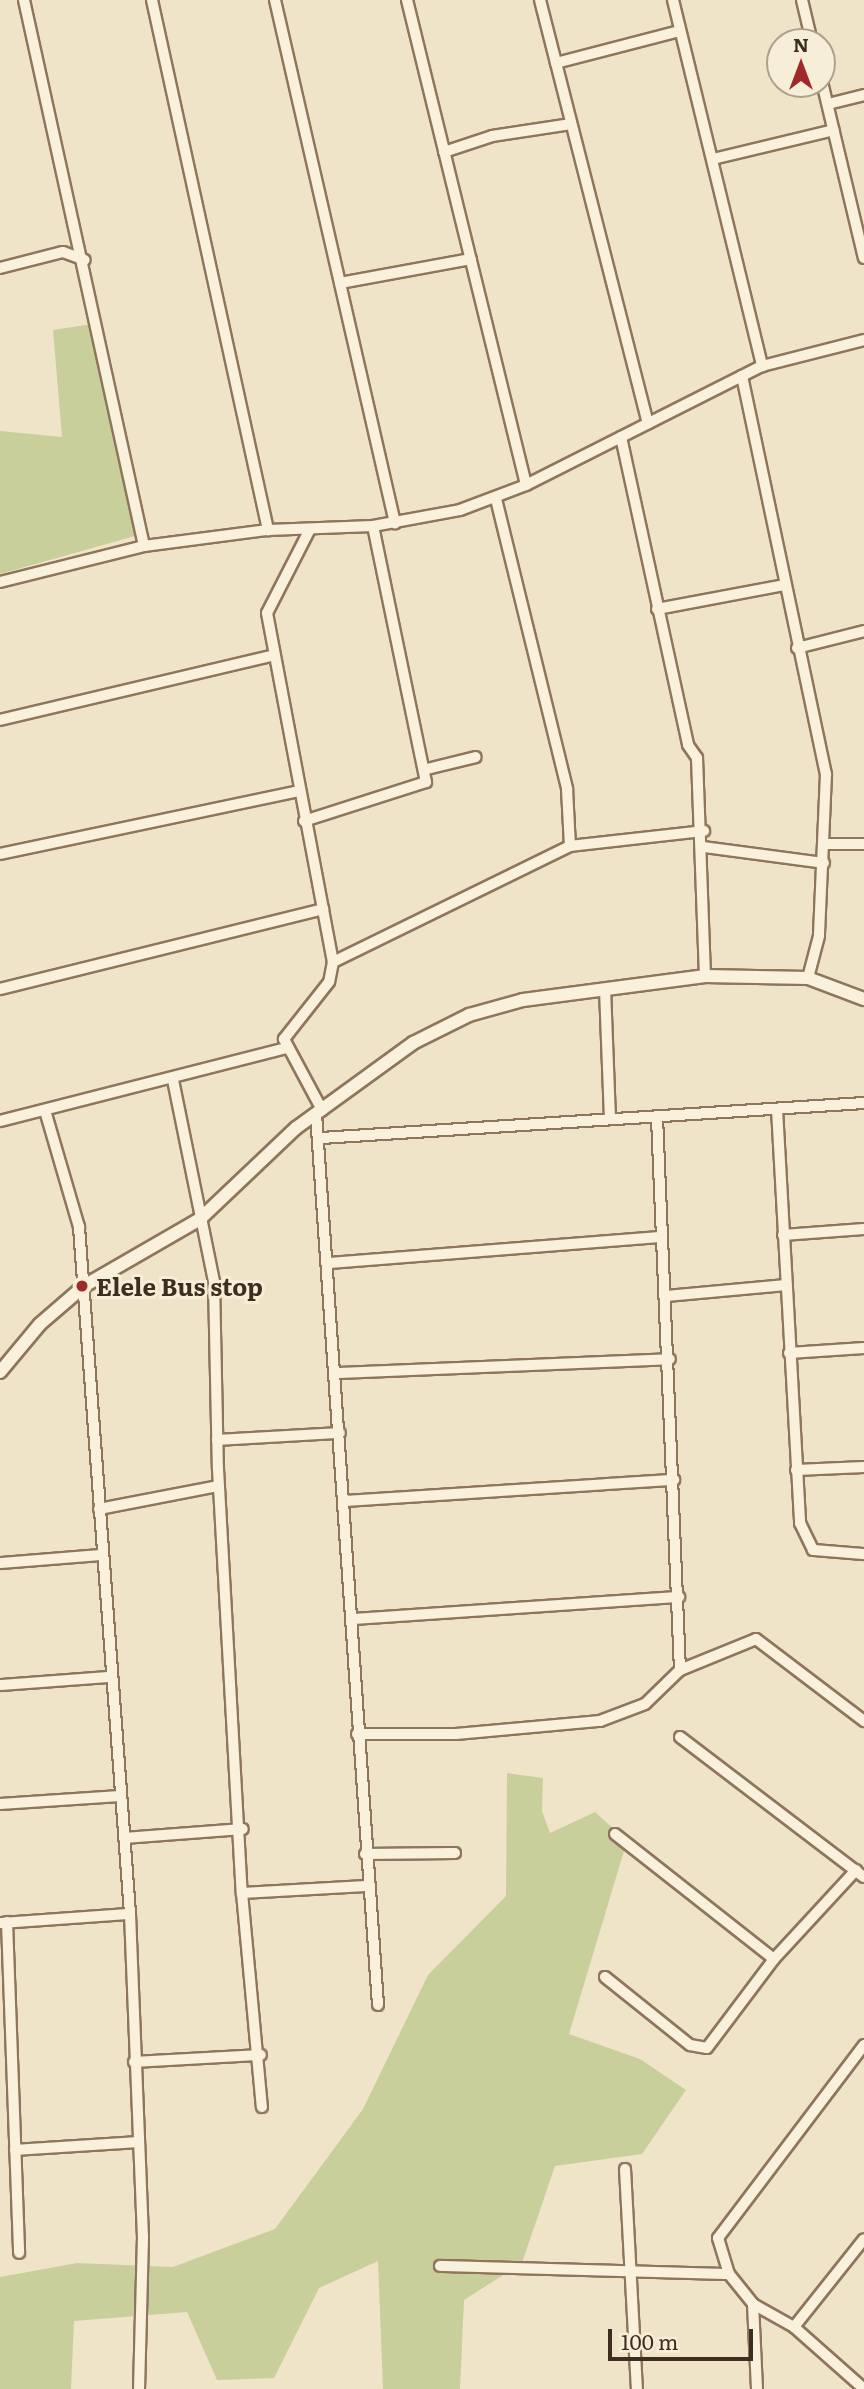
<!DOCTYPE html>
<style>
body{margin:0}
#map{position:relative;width:864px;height:2389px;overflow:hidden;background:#f0e4c8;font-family:Literata,serif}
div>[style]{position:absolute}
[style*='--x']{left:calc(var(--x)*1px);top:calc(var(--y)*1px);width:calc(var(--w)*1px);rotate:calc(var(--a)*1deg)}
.green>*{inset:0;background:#c9cf9b}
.roads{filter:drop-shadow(2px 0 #8d765c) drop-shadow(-2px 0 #8d765c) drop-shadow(0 2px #8d765c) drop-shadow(0 -2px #8d765c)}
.minor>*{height:10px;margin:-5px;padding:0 5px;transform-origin:5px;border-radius:5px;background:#faf1dc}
.tertiary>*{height:12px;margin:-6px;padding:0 6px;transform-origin:6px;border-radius:6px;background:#faf1dc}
.dots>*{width:19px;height:19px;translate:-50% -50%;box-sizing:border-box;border:4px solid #f7eed8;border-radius:50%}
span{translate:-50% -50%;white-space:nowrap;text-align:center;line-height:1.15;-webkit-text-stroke:6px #f7eed8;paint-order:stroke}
.poi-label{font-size:24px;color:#3d2e20;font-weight:700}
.left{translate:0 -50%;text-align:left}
.north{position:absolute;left:766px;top:28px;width:70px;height:70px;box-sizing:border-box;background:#f7eed8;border:2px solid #ada18e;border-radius:50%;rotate:0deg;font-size:19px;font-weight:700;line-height:28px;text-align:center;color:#3d2e20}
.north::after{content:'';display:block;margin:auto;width:24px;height:32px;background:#9e2a2b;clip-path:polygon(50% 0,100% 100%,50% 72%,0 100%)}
.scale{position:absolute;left:608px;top:2329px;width:145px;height:32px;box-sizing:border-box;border:4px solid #3d2e20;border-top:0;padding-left:9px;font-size:21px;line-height:24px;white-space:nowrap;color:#3d2e20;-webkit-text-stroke:5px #f7eed8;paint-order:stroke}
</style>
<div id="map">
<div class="green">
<div style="clip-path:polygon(92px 324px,135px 536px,0 574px,0 431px,62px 437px,53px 330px)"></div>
<div style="clip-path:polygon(507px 1773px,543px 1778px,542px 1811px,550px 1833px,595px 1812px,627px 1841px,569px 2034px,640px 2059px,686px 2090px,642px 2154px,555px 2166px,522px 2263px,464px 2300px,460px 2389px,383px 2389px,378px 2261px,319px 2288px,274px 2378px,217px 2380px,187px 2312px,74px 2321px,71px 2389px,0 2389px,0 2277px,77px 2263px,173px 2267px,275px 2229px,363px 2109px,428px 1975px,506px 1896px)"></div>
</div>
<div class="roads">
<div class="minor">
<div style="--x:24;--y:0;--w:559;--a:77.6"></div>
<div style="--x:152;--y:0;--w:543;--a:77.65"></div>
<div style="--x:275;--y:0;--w:537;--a:77.08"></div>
<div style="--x:407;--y:0;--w:499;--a:76.2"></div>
<div style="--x:540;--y:0;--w:437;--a:75.7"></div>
<div style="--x:673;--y:0;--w:377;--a:76.3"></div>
<div style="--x:802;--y:0;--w:43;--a:76.6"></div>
<div style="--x:556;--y:63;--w:128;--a:-14.5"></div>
<div style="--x:822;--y:82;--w:181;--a:76.6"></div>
<div style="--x:828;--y:104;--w:37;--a:-14"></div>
<div style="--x:444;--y:152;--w:51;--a:-18.4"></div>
<div style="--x:492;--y:136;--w:80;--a:-8.6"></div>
<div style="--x:713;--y:159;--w:124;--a:-13.5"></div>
<div style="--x:0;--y:268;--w:65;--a:-14.3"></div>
<div style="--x:63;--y:252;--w:23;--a:20"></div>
<div style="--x:340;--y:283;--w:133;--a:-10.4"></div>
<div style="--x:742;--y:376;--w:407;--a:78.1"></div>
<div style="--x:826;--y:774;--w:162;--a:92.5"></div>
<div style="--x:819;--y:936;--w:43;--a:104.7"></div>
<div style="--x:621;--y:437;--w:315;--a:77.7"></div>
<div style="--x:688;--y:745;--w:16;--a:55"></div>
<div style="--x:697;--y:758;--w:218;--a:87.9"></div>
<div style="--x:496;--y:499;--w:299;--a:76.2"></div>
<div style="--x:567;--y:789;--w:57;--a:87"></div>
<div style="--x:309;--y:531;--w:92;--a:117.1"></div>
<div style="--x:267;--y:613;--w:355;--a:79.3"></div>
<div style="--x:333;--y:962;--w:20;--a:101"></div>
<div style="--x:329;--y:982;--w:73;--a:128.3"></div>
<div style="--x:284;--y:1039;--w:81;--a:61.8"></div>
<div style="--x:0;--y:582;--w:148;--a:-14"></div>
<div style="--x:144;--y:546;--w:125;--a:-7.4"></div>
<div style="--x:268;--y:530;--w:105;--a:-2.2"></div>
<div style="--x:373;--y:526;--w:88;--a:-10.4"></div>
<div style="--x:460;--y:510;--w:71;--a:-20.7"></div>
<div style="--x:526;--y:485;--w:264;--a:-26.8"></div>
<div style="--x:762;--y:366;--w:105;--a:-14.3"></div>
<div style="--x:657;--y:609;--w:129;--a:-10.7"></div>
<div style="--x:797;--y:648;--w:69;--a:-14.2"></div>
<div style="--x:0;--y:720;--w:277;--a:-13.3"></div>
<div style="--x:427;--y:769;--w:50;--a:-13.8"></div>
<div style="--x:304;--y:821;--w:128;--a:-17.7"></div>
<div style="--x:426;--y:782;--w:261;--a:-101.7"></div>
<div style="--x:826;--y:844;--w:38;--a:0"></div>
<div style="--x:704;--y:847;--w:121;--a:7.6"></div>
<div style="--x:0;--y:854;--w:305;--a:-11.9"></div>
<div style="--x:333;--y:962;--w:264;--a:-26.1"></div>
<div style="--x:570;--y:846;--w:135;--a:-6.4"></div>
<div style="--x:0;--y:989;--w:333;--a:-13.9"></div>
<div style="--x:605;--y:989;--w:130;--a:87.8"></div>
<div style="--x:173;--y:1080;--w:206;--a:78.5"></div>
<div style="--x:214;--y:1282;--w:187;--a:88.8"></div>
<div style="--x:218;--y:1469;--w:425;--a:86.8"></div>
<div style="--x:242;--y:1893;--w:215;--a:84.7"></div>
<div style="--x:777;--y:1109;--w:415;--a:86.8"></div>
<div style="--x:800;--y:1523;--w:30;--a:64"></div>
<div style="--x:813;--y:1550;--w:51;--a:4.5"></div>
<div style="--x:46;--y:1114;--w:118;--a:73.7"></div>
<div style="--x:79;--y:1227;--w:689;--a:85.75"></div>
<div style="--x:130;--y:1914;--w:323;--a:87.7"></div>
<div style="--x:143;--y:2237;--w:152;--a:91.5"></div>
<div style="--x:316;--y:1114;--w:893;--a:86.02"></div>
<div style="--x:657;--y:1117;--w:553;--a:87.62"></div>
<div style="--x:0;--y:1121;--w:295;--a:-14.3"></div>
<div style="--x:321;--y:1138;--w:544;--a:-3.69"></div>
<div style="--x:783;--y:1235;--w:81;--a:-4.2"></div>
<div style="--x:328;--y:1263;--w:334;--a:-4.5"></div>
<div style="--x:666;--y:1296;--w:121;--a:-5.2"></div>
<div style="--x:789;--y:1353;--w:75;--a:-3.8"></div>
<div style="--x:338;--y:1373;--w:332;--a:-2.4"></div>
<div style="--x:217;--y:1440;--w:123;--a:-3.3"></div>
<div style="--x:796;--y:1470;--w:68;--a:-2.5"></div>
<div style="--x:345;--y:1501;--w:330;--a:-3.7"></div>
<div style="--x:99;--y:1509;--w:122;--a:-10.9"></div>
<div style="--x:0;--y:1563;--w:102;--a:-4.5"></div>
<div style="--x:355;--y:1619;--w:325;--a:-3.9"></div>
<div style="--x:0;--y:1685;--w:110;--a:-4.2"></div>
<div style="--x:357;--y:1734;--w:99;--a:0"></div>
<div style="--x:456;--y:1734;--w:145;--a:-5.2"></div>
<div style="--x:600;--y:1721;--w:48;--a:-20.7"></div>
<div style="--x:645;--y:1704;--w:49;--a:-44.2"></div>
<div style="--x:680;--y:1670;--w:82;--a:-22.2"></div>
<div style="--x:756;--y:1639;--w:136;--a:37.2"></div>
<div style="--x:680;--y:1737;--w:231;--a:37.3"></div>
<div style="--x:0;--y:1804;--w:120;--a:-3.8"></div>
<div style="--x:615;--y:1834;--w:202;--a:38.2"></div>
<div style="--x:124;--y:1838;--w:119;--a:-4.3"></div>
<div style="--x:365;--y:1854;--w:90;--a:-0.6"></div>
<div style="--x:242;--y:1893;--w:124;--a:-3.2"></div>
<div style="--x:7;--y:1922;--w:331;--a:87.9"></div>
<div style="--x:0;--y:1923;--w:130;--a:-4"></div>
<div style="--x:605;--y:1977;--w:109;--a:38.7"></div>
<div style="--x:690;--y:2045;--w:17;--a:10"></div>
<div style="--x:707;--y:2048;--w:111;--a:-53"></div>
<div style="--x:774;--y:1959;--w:121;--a:-47.3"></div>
<div style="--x:864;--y:2045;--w:242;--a:127.1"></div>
<div style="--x:718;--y:2238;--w:38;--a:73"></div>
<div style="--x:729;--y:2274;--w:38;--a:51"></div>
<div style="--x:753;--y:2304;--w:47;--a:29.3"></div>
<div style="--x:794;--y:2327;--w:94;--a:41.5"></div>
<div style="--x:134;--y:2062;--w:127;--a:-3.2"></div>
<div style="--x:15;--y:2150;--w:123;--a:-3.7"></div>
<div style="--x:625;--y:2169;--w:220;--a:86.9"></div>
<div style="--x:440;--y:2266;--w:289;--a:1.6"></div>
<div style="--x:753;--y:2304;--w:85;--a:87.3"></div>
<div style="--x:794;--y:2327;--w:112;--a:-51.5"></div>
</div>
<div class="tertiary">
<div style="--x:0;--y:1372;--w:62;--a:-50.2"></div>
<div style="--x:40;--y:1324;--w:58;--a:-40.8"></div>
<div style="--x:84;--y:1286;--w:134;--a:-30"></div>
<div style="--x:200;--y:1219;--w:132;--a:-43.5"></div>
<div style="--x:296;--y:1128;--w:145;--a:-36"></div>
<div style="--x:413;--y:1043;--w:63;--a:-26.6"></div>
<div style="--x:469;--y:1015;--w:56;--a:-15.5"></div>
<div style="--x:523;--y:1000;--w:184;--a:-7.5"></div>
<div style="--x:705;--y:976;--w:103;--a:1.1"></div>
<div style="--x:808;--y:978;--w:60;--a:20.6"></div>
</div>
</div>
<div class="dots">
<div style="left:82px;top:1286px;background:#9e2a2b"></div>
</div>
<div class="poi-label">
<span class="left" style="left:96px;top:1286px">Elele Bus stop</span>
</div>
<div class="north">N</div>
<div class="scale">100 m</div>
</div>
